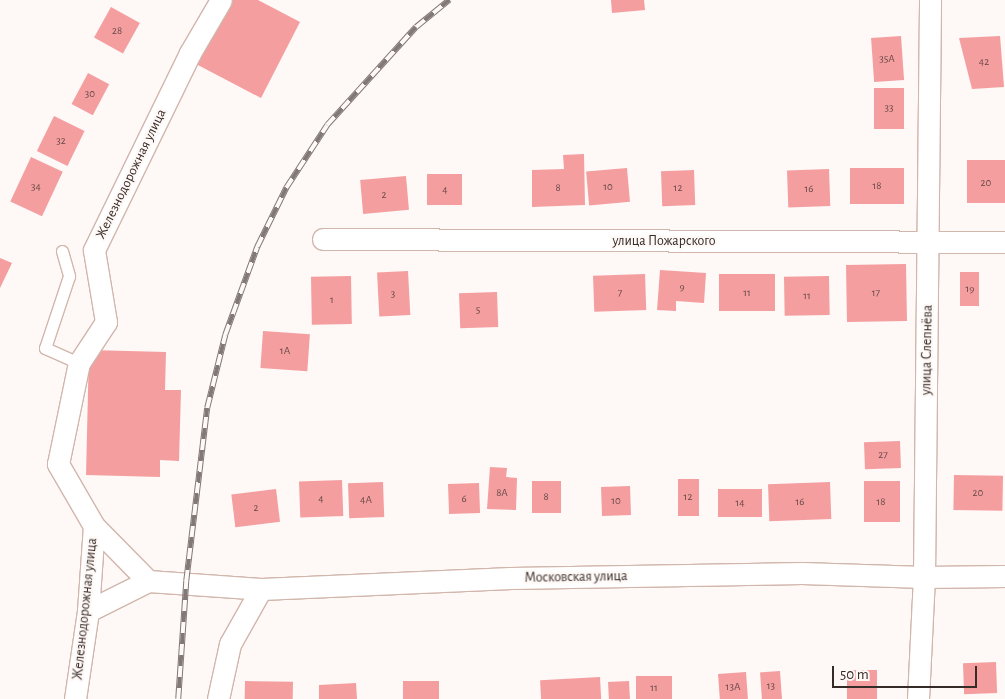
<!DOCTYPE html>
<meta charset="utf-8">
<style>
body{margin:0}
#map{position:relative;width:1005px;height:699px;overflow:hidden;background:#fef8f6;font-family:"Alegreya Sans",sans-serif}
div>[style]{position:absolute}
[style*='--x']{left:calc(var(--x)*1px);top:calc(var(--y)*1px);width:calc(var(--w)*1px);rotate:calc(var(--a)*1deg)}
.building>*{inset:0;background:#f49ea0;transform-origin:0 0}
.roads{filter:drop-shadow(1px 0 #d1b6ac) drop-shadow(-1px 0 #d1b6ac) drop-shadow(0 1px #d1b6ac) drop-shadow(0 -1px #d1b6ac)}
.service>*{height:11px;margin:-5.5px;padding:0 5.5px;transform-origin:5.5px;border-radius:5.5px;background:#fff}
.minor>*{height:21px;margin:-10.5px;padding:0 10.5px;transform-origin:10.5px;border-radius:10.5px;background:#fff}
.rail>*{height:5.5px;margin-top:-2.75px;transform-origin:0;background:repeating-linear-gradient(90deg,#fef8f6 0 11px,#827976 0 22px);box-sizing:border-box;border-block:1px solid #827976}
span{translate:-50% -50%;white-space:nowrap;text-align:center;line-height:1.15;-webkit-text-stroke:4.5px #fef8f6;paint-order:stroke}
.number-label{font-size:11px;color:#654845}
.number-label span{-webkit-text-stroke-width:0}
.street-label{font-size:14px;color:#352b27}
.scale{position:absolute;left:832px;top:666px;width:145px;height:22px;box-sizing:border-box;border:2px solid #352b27;border-top:0;padding-left:6px;font-size:15px;line-height:18px;white-space:nowrap;color:#352b27;-webkit-text-stroke:4px #fef8f6;paint-order:stroke}
</style>
<div id="map">
<div class="building">
<div style="clip-path:polygon(229px 0,258px 0,300px 22px,261px 98px,196px 64px)"></div>
<div style="clip-path:polygon(611px 0,644px 0,645px 10px,612px 13px)"></div>
<div style="left:111px;top:7px;width:33px;height:35px;rotate:29deg"></div>
<div style="left:901px;top:36px;width:44px;height:30px;rotate:86deg"></div>
<div style="clip-path:polygon(1000px 36px,1004px 87px,972px 89px,959px 38px)"></div>
<div style="left:88px;top:73px;width:24px;height:35px;rotate:28deg"></div>
<div style="left:874px;top:88px;width:30px;height:41px"></div>
<div style="left:54px;top:116px;width:34px;height:39px;rotate:26deg"></div>
<div style="clip-path:polygon(584px 154px,585px 205px,532px 207px,532px 170px,564px 169px,563px 155px)"></div>
<div style="left:31px;top:157px;width:35px;height:49px;rotate:25deg"></div>
<div style="left:1005px;top:160px;width:43px;height:38px;rotate:90deg"></div>
<div style="left:627px;top:168px;width:34px;height:41px;rotate:85deg"></div>
<div style="left:850px;top:168px;width:54px;height:36px"></div>
<div style="left:829px;top:169px;width:37px;height:42px;rotate:88deg"></div>
<div style="left:694px;top:170px;width:35px;height:33px;rotate:88deg"></div>
<div style="left:427px;top:174px;width:35px;height:31px"></div>
<div style="left:406px;top:176px;width:34px;height:46px;rotate:85deg"></div>
<div style="clip-path:polygon(0 258px,12px 263px,0 288px)"></div>
<div style="left:906px;top:264px;width:57px;height:60px;rotate:89deg"></div>
<div style="clip-path:polygon(660px 270px,706px 273px,704px 303px,676px 301px,676px 311px,657px 310px)"></div>
<div style="left:408px;top:271px;width:44px;height:31px;rotate:87deg"></div>
<div style="left:960px;top:272px;width:19px;height:34px"></div>
<div style="left:645px;top:274px;width:36px;height:52px;rotate:88deg"></div>
<div style="left:719px;top:274px;width:56px;height:37px"></div>
<div style="left:351px;top:276px;width:48px;height:40px;rotate:89deg"></div>
<div style="left:829px;top:276px;width:39px;height:45px;rotate:89deg"></div>
<div style="left:497px;top:292px;width:35px;height:38px;rotate:88deg"></div>
<div style="left:263px;top:331px;width:47px;height:37px;rotate:4deg"></div>
<div style="clip-path:polygon(89px 350px,166px 352px,165px 390px,181px 390px,179px 461px,160px 460px,160px 477px,86px 475px)"></div>
<div style="left:900px;top:441px;width:27px;height:36px;rotate:88deg"></div>
<div style="clip-path:polygon(490px 467px,507px 468px,506px 477px,517px 478px,516px 510px,487px 509px)"></div>
<div style="left:954px;top:475px;width:49px;height:35px;rotate:1deg"></div>
<div style="left:678px;top:479px;width:21px;height:37px"></div>
<div style="left:342px;top:480px;width:36px;height:43px;rotate:88deg"></div>
<div style="left:532px;top:481px;width:29px;height:32px"></div>
<div style="left:864px;top:481px;width:36px;height:41px"></div>
<div style="left:383px;top:482px;width:35px;height:35px;rotate:88deg"></div>
<div style="left:830px;top:482px;width:37px;height:62px;rotate:88deg"></div>
<div style="left:479px;top:483px;width:30px;height:31px;rotate:88deg"></div>
<div style="left:630px;top:486px;width:29px;height:29px;rotate:88deg"></div>
<div style="left:276px;top:489px;width:33px;height:45px;rotate:83deg"></div>
<div style="left:718px;top:489px;width:44px;height:28px"></div>
<div style="left:996px;top:662px;width:31px;height:33px;rotate:88deg"></div>
<div style="left:847px;top:670px;width:30px;height:29px"></div>
<div style="left:780px;top:671px;width:28px;height:20px;rotate:86deg"></div>
<div style="left:746px;top:672px;width:27px;height:28px;rotate:86deg"></div>
<div style="left:672px;top:676px;width:23px;height:36px;rotate:90deg"></div>
<div style="left:600px;top:677px;width:22px;height:60px;rotate:87deg"></div>
<div style="left:245px;top:681px;width:48px;height:18px;rotate:1deg"></div>
<div style="left:439px;top:681px;width:18px;height:36px;rotate:90deg"></div>
<div style="left:629px;top:681px;width:18px;height:21px;rotate:87deg"></div>
<div style="clip-path:polygon(356px 683px,357px 699px,319px 699px,319px 685px)"></div>
</div>
<div class="roads">
<div class="service">
<div style="--x:62;--y:251;--w:26;--a:74"></div>
<div style="--x:69;--y:276;--w:76;--a:108.4"></div>
<div style="--x:45;--y:348;--w:37;--a:24"></div>
</div>
<div class="minor">
<div style="--x:323;--y:239;--w:682;--a:0.25"></div>
<div style="--x:94;--y:526;--w:77;--a:45.5"></div>
<div style="--x:88;--y:611;--w:67;--a:-26.6"></div>
<div style="--x:148;--y:581;--w:113;--a:4"></div>
<div style="--x:261;--y:589;--w:250;--a:-2.5"></div>
<div style="--x:511;--y:578;--w:291;--a:-1"></div>
<div style="--x:802;--y:573;--w:122;--a:1.9"></div>
<div style="--x:924;--y:577;--w:81;--a:-0.7"></div>
<div style="--x:75;--y:699;--w:89;--a:-81.6"></div>
<div style="--x:88;--y:611;--w:85;--a:-86"></div>
<div style="--x:94;--y:526;--w:72;--a:-120.1"></div>
<div style="--x:58;--y:464;--w:103;--a:-78.3"></div>
<div style="--x:79;--y:363;--w:49;--a:-56.6"></div>
<div style="--x:106;--y:322;--w:73;--a:-99.5"></div>
<div style="--x:94;--y:250;--w:219;--a:-64"></div>
<div style="--x:190;--y:53;--w:61;--a:-59.7"></div>
<div style="--x:218;--y:699;--w:56;--a:-77.7"></div>
<div style="--x:230;--y:644;--w:63;--a:-60.6"></div>
<div style="--x:918;--y:699;--w:122;--a:-87.2"></div>
<div style="--x:924;--y:577;--w:577;--a:-89.4"></div>
</div>
</div>
<div class="rail">
<div style="--x:178;--y:699;--w:118;--a:-86.1"></div>
<div style="--x:186;--y:581;--w:174;--a:-83.1"></div>
<div style="--x:207;--y:408;--w:75;--a:-76.1"></div>
<div style="--x:225;--y:335;--w:94;--a:-70"></div>
<div style="--x:257;--y:247;--w:66;--a:-63.8"></div>
<div style="--x:286;--y:188;--w:75;--a:-56.9"></div>
<div style="--x:327;--y:125;--w:132;--a:-47.8"></div>
<div style="--x:416;--y:27;--w:43;--a:-39.3"></div>
</div>
<div class="number-label">
<span style="left:117px;top:31px">28</span>
<span style="left:887px;top:59px">35А</span>
<span style="left:984px;top:62px">42</span>
<span style="left:90px;top:94px">30</span>
<span style="left:889px;top:108px">33</span>
<span style="left:61px;top:141px">32</span>
<span style="left:986px;top:183px">20</span>
<span style="left:877px;top:186px">18</span>
<span style="left:36px;top:187px">34</span>
<span style="left:608px;top:187px">10</span>
<span style="left:558px;top:188px">8</span>
<span style="left:678px;top:188px">12</span>
<span style="left:809px;top:189px">16</span>
<span style="left:445px;top:190px">4</span>
<span style="left:384px;top:195px">2</span>
<span style="left:682px;top:287px">9</span>
<span style="left:970px;top:289px">19</span>
<span style="left:620px;top:293px">7</span>
<span style="left:747px;top:293px">11</span>
<span style="left:876px;top:293px">17</span>
<span style="left:393px;top:294px">3</span>
<span style="left:807px;top:296px">11</span>
<span style="left:332px;top:300px">1</span>
<span style="left:478px;top:310px">5</span>
<span style="left:285px;top:351px">1А</span>
<span style="left:883px;top:455px">27</span>
<span style="left:502px;top:493px">8А</span>
<span style="left:978px;top:493px">20</span>
<span style="left:546px;top:497px">8</span>
<span style="left:688px;top:497px">12</span>
<span style="left:321px;top:499px">4</span>
<span style="left:464px;top:499px">6</span>
<span style="left:366px;top:500px">4А</span>
<span style="left:616px;top:501px">10</span>
<span style="left:800px;top:502px">16</span>
<span style="left:881px;top:502px">18</span>
<span style="left:740px;top:503px">14</span>
<span style="left:256px;top:508px">2</span>
<span style="left:771px;top:686px">13</span>
<span style="left:733px;top:687px">13А</span>
<span style="left:654px;top:688px">11</span>
</div>
<div class="street-label">
<span style="left:131px;top:174px;rotate:-64deg">Железнодорожная улица</span>
<span style="left:664px;top:241px">улица Пожарского</span>
<span style="left:927px;top:350px;rotate:-89deg">улица Слепнёва</span>
<span style="left:576px;top:577px;rotate:-1deg">Московская улица</span>
<span style="left:85px;top:609px;rotate:-84deg">Железнодорожная улица</span>
</div>
<div class="scale">50 m</div>
</div>
